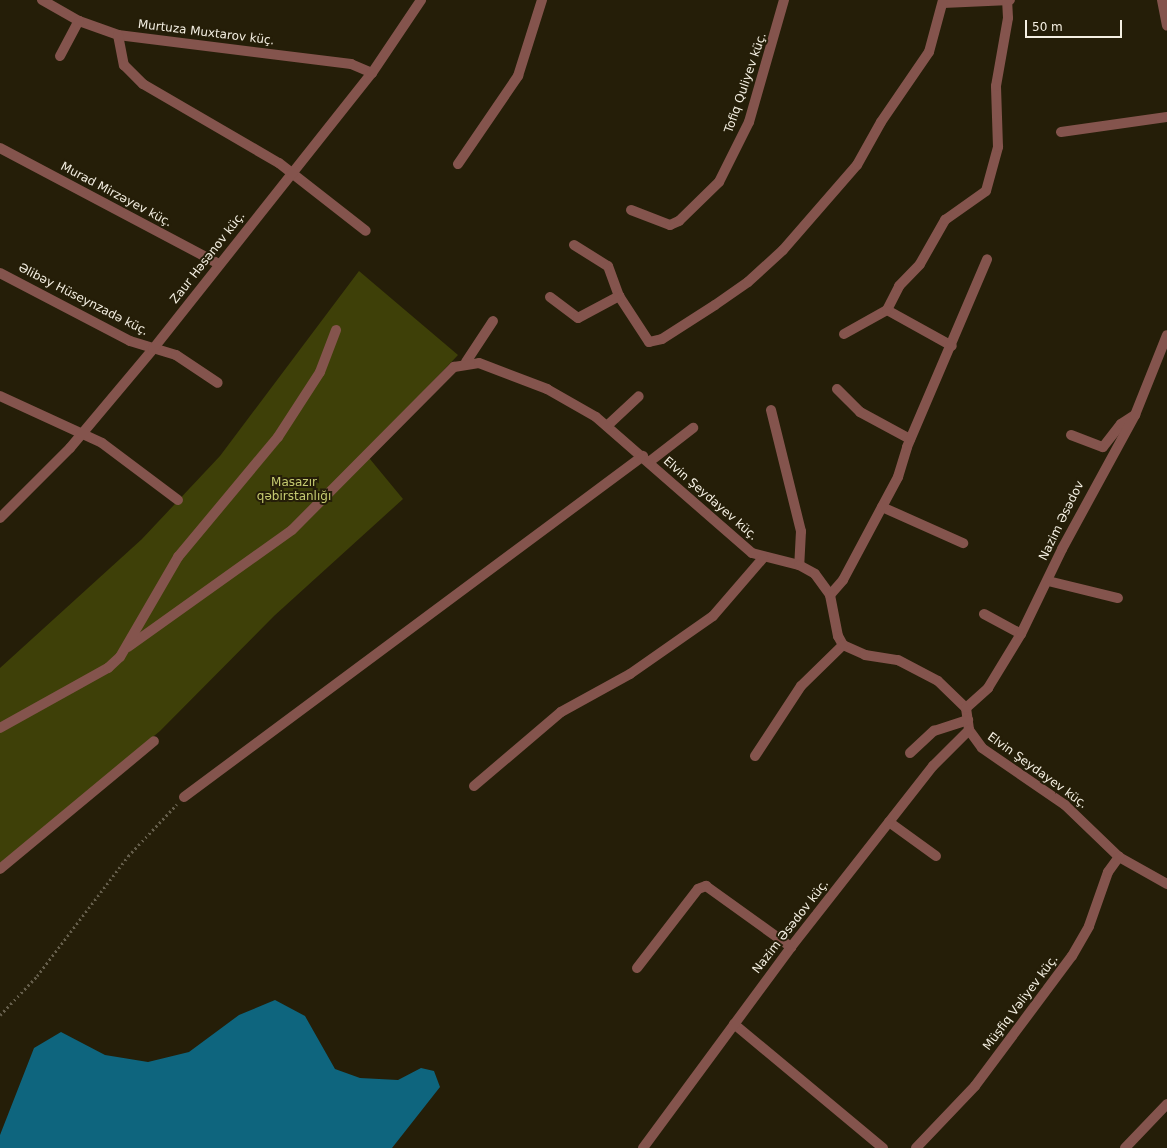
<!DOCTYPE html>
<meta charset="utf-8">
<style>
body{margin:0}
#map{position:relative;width:1167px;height:1148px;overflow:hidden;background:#251e08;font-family:"DejaVu Sans",sans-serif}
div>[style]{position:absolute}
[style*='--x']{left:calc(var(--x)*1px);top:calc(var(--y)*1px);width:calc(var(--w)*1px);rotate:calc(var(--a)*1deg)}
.green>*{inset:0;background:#3e4008}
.water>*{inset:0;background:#0e657e}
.path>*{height:2.5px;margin-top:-1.25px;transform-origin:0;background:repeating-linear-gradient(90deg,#665f4c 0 2px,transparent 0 5px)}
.minor>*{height:10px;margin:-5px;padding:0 5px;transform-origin:5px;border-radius:5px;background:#84544d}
span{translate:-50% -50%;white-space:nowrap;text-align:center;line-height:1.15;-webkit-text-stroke:4px #251e08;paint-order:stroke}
.street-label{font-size:12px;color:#f4efe2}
.park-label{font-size:12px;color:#c6cb71}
.scale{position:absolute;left:1025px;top:20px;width:97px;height:18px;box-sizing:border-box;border:2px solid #f4efe2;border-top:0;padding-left:5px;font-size:12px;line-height:14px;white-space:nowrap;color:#f4efe2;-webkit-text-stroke:3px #251e08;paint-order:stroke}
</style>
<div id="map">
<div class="green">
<div style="clip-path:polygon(359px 271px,458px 355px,365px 453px,403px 499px,274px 616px,160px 731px,0 864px,0 668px,142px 539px,220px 456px)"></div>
</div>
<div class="water">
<div style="clip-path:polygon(275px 1000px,305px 1016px,335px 1069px,360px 1078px,398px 1080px,421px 1068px,434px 1071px,440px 1087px,392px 1148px,0 1148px,0 1135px,34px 1048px,61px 1032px,105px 1055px,148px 1062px,189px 1052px,239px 1015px)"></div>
</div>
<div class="path">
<div style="--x:0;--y:1015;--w:54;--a:-46.5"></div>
<div style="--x:37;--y:976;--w:151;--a:-52.8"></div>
<div style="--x:128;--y:856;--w:71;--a:-46.7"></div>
</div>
<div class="minor">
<div style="--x:42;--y:0;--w:43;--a:29.6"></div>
<div style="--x:79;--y:21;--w:41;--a:19.7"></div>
<div style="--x:118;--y:35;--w:235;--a:7.1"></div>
<div style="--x:351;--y:64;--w:23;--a:23"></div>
<div style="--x:1162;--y:0;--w:26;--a:79"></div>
<div style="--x:943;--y:3;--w:67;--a:-2.6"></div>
<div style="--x:118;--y:35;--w:31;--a:79"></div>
<div style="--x:124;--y:65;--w:27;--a:45"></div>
<div style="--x:143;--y:84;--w:157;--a:30.2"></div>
<div style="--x:279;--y:163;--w:110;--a:38"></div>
<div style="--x:60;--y:56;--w:40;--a:-62"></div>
<div style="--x:1061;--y:132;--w:107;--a:-8.1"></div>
<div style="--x:0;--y:148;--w:248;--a:27.9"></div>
<div style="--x:458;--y:164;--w:107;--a:-55.7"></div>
<div style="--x:518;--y:76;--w:80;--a:-72.5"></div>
<div style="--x:631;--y:210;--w:42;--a:21"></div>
<div style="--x:670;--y:225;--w:10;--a:-24"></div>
<div style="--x:679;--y:221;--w:56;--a:-44.3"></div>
<div style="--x:719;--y:182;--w:67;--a:-63.4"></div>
<div style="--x:749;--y:122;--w:127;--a:-74"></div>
<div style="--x:574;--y:245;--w:40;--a:32"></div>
<div style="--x:608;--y:266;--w:32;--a:70"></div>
<div style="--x:619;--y:296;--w:55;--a:56.9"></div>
<div style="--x:649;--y:342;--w:13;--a:-13"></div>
<div style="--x:662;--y:339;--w:63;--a:-32.7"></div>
<div style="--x:715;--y:305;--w:40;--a:-34.9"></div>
<div style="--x:748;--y:282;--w:47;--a:-42.4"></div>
<div style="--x:783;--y:250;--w:113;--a:-49"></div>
<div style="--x:857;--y:165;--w:49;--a:-60.8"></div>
<div style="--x:881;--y:122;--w:85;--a:-55.6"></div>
<div style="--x:929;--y:52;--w:54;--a:-74.9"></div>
<div style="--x:0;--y:273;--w:147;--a:27.6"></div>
<div style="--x:130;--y:341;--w:48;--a:16.9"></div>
<div style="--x:176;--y:355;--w:50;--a:33.7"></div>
<div style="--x:550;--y:297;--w:35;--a:37"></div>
<div style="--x:578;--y:318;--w:47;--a:-28.2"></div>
<div style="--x:887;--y:310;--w:74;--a:29"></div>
<div style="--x:844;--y:334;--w:49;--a:-29.2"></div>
<div style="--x:887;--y:310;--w:27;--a:-63"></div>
<div style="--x:899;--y:286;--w:30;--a:-46"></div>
<div style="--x:920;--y:264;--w:51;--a:-60.4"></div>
<div style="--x:945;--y:220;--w:50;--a:-35.3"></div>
<div style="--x:986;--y:191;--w:46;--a:-74.7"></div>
<div style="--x:998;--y:147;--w:61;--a:-91.9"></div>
<div style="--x:996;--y:86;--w:69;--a:-80"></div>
<div style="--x:1008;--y:18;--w:17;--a:-93"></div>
<div style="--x:466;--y:362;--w:49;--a:-56.6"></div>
<div style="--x:837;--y:389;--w:33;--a:45"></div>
<div style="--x:860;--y:412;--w:57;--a:28.4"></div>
<div style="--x:0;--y:396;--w:112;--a:24.7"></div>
<div style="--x:102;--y:443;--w:95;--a:36.9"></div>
<div style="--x:771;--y:410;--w:125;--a:76.1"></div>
<div style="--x:801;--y:531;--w:34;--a:93"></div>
<div style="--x:608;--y:425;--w:42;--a:-43.1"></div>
<div style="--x:1071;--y:435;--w:34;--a:21"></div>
<div style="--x:1103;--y:447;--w:29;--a:-52"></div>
<div style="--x:1121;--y:424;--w:17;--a:-33"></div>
<div style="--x:649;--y:462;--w:56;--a:-37.7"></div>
<div style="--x:882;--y:507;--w:89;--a:24"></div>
<div style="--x:0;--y:518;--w:99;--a:-45"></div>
<div style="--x:70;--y:448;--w:129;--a:-50"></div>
<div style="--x:153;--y:349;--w:352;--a:-51.6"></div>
<div style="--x:372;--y:73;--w:88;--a:-56.1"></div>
<div style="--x:1048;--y:581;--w:72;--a:13.7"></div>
<div style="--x:830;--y:595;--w:20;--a:-49"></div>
<div style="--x:843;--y:580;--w:117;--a:-61.9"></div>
<div style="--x:898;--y:477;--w:31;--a:-73"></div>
<div style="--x:907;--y:447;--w:204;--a:-66.9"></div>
<div style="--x:984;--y:614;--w:42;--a:28.4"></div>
<div style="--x:128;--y:647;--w:201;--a:-35.5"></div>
<div style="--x:292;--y:530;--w:230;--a:-45.2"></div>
<div style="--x:454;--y:367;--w:25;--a:-9"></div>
<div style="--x:479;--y:363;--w:73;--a:20.9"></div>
<div style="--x:547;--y:389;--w:56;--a:29.7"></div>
<div style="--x:596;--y:417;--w:207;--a:41.1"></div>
<div style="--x:752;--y:553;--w:49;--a:14.3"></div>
<div style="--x:799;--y:565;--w:18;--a:29"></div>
<div style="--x:815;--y:574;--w:26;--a:54"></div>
<div style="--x:830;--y:595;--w:42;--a:79"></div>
<div style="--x:838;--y:636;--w:10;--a:61"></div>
<div style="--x:843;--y:645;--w:24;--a:24"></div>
<div style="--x:865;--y:655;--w:33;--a:9"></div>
<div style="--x:898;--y:660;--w:45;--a:27.7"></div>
<div style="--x:938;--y:681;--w:39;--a:44"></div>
<div style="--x:966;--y:708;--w:22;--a:82"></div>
<div style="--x:969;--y:730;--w:22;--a:54"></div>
<div style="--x:982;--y:748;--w:101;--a:34.5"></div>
<div style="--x:1065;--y:805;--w:75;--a:43.9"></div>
<div style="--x:1119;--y:857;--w:55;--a:29.4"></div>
<div style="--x:966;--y:708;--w:30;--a:-42"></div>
<div style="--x:988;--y:688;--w:63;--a:-58.6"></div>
<div style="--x:1021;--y:634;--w:94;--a:-64.2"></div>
<div style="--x:1062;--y:549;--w:153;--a:-61.4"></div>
<div style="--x:1135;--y:415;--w:86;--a:-68.2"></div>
<div style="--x:0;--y:728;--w:124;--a:-29.1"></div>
<div style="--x:108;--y:668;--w:16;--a:-43"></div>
<div style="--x:120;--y:657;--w:116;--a:-59.9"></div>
<div style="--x:178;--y:557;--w:156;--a:-50.2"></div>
<div style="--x:278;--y:437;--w:77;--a:-57.1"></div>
<div style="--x:320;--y:372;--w:45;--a:-69.1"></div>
<div style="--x:910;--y:753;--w:33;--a:-43"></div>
<div style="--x:934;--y:731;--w:36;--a:-18"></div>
<div style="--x:755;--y:756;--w:84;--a:-56.7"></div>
<div style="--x:801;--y:686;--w:59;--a:-44.3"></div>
<div style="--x:474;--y:786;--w:114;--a:-40.4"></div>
<div style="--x:561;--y:712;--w:79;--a:-28.8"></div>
<div style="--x:630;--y:674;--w:101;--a:-34.9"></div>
<div style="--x:713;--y:616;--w:77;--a:-49.2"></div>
<div style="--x:184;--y:797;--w:572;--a:-36.61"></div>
<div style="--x:889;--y:822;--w:58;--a:35.9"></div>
<div style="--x:0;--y:869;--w:200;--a:-39.7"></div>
<div style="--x:637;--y:968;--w:100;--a:-52.3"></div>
<div style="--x:698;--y:889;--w:9;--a:-21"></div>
<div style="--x:706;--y:886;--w:105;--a:35.7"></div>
<div style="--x:734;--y:1024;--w:194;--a:39.8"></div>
<div style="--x:643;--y:1148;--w:250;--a:-53.6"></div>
<div style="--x:791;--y:947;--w:230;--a:-51.9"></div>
<div style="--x:933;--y:766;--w:51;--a:-45"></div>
<div style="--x:916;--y:1148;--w:86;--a:-46.4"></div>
<div style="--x:975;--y:1086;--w:162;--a:-53.3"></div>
<div style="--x:1072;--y:956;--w:34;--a:-60"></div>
<div style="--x:1089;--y:926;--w:57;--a:-70.6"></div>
<div style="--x:1108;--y:872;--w:19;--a:-54"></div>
<div style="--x:1125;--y:1148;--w:61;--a:-46.3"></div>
</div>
<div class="street-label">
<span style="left:206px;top:33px;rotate:7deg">Murtuza Muxtarov küç.</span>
<span style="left:746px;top:83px;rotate:-71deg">Tofiq Quliyev küç.</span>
<span style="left:116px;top:195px;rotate:28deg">Murad Mirzəyev küç.</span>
<span style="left:208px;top:258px;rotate:-52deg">Zaur Həsənov küç.</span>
<span style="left:83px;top:300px;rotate:27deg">Əlibəy Hüseynzadə küç.</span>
<span style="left:710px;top:499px;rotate:41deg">Elvin Şeydayev küç.</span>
<span style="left:1062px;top:521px;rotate:-64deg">Nazim Əsədov</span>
<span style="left:1037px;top:771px;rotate:36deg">Elvin Şeydayev küç.</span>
<span style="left:791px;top:927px;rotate:-52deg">Nazim Əsədov küç.</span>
<span style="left:1021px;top:1003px;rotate:-53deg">Müşfiq Vəliyev küç.</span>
</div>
<div class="park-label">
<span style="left:294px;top:490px">Masazır<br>qəbirstanlığı</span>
</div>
<div class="scale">50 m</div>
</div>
